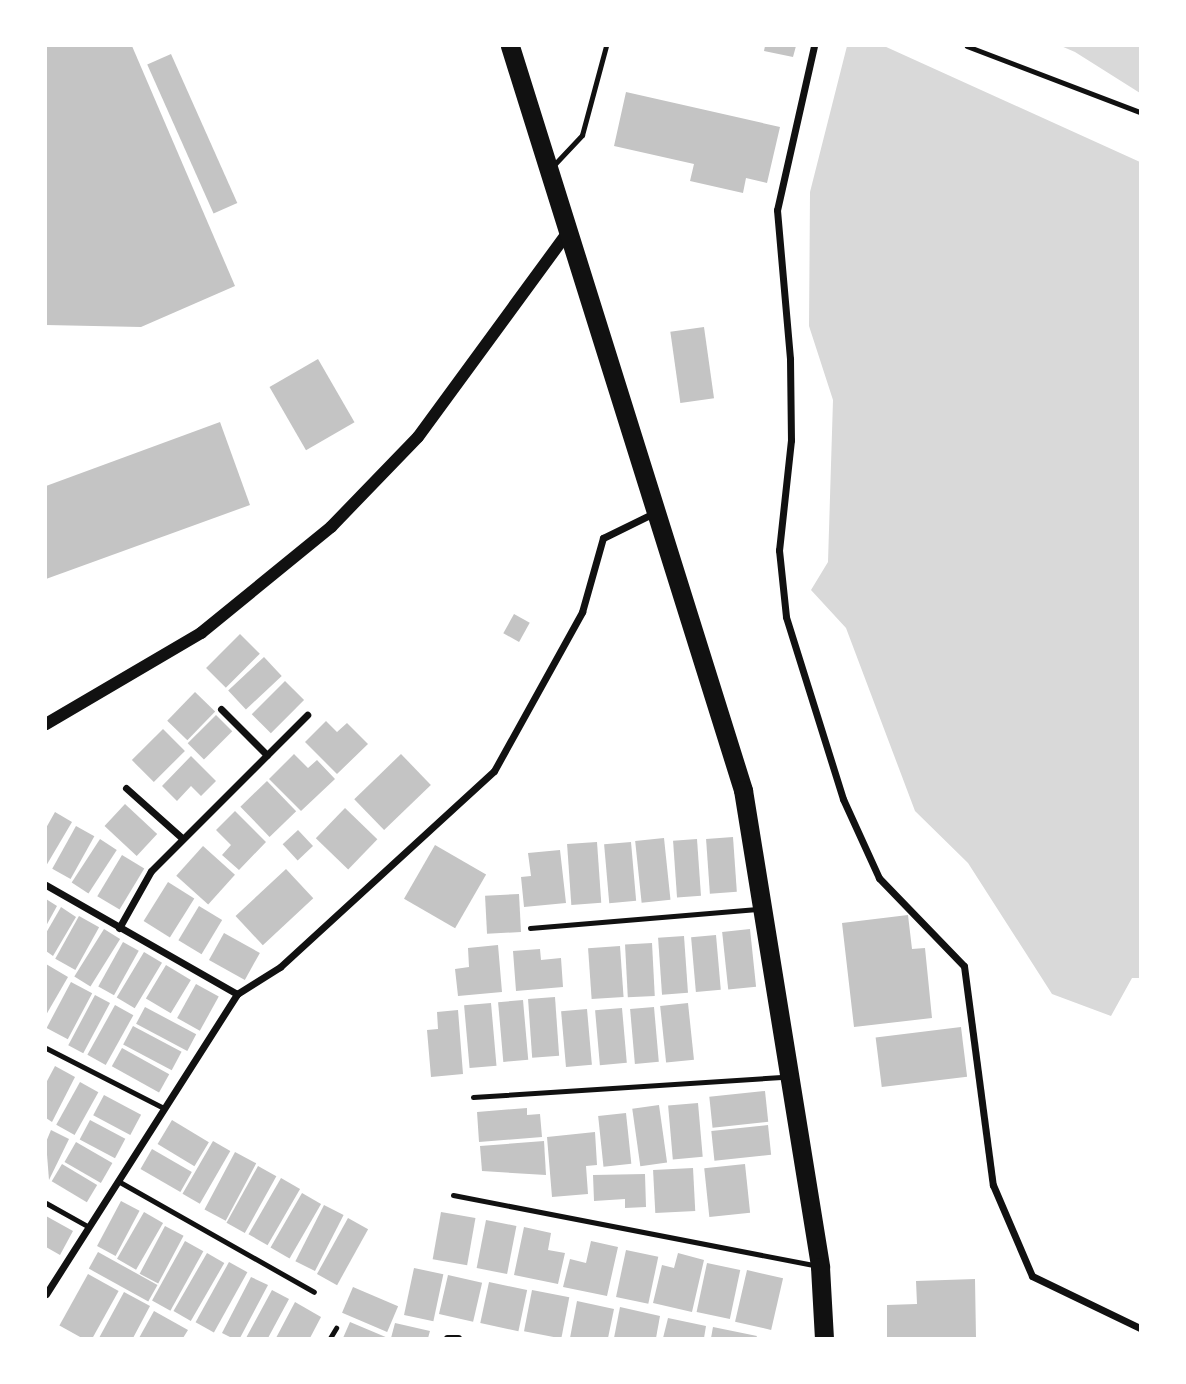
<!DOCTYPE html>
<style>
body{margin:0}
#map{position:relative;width:1186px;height:1384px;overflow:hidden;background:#fff;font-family:Rubik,sans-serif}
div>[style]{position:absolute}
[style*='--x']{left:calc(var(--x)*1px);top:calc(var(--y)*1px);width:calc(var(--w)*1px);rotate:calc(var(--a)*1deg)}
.water>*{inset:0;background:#d9d9d9}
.building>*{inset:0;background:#c4c4c4;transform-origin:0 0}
.path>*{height:4.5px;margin:-2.25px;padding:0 2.25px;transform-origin:2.25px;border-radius:2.25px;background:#111}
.service>*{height:5px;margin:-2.5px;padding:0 2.5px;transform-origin:2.5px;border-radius:2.5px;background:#111}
.minor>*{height:7px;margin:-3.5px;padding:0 3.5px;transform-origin:3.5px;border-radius:3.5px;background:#111}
.tertiary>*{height:12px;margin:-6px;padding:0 6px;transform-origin:6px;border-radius:6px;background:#111}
.trunk>*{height:19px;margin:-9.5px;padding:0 9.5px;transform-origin:9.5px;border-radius:9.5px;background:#111}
span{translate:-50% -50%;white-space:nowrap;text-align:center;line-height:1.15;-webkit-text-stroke:7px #fff;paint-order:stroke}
.frame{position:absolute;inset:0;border:47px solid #fff;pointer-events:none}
</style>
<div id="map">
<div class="water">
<div style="clip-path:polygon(847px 46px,884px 46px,1140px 162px,1140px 978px,1132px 978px,1111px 1016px,1052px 994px,968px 863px,915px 811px,846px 628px,811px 590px,828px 562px,833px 400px,809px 326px,810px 192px)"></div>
<div style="clip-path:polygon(1061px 46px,1140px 46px,1140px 93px,1075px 52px)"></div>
</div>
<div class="building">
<div style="clip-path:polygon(46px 46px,132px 46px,235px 286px,141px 327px,46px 325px)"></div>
<div style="clip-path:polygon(765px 46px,796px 46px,793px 57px,764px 51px)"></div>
<div style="left:171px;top:54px;width:163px;height:26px;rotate:66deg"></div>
<div style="clip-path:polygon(626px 92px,780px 127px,767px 183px,746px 178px,743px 193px,690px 181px,694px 164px,614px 146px)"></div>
<div style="left:704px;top:327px;width:72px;height:34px;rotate:82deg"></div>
<div style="left:318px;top:359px;width:73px;height:56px;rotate:60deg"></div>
<div style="clip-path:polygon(220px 422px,250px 505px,46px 579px,46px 486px)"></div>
<div style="left:514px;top:614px;width:18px;height:22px;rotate:29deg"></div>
<div style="left:240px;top:634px;width:28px;height:48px;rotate:45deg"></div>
<div style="left:264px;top:657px;width:26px;height:49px;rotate:47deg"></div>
<div style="left:285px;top:681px;width:27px;height:47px;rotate:45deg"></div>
<div style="left:195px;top:692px;width:28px;height:40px;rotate:44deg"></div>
<div style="left:216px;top:715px;width:23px;height:40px;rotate:45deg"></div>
<div style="clip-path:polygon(326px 721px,337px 732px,347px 723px,368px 744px,337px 774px,305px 742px)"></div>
<div style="left:163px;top:729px;width:31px;height:44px;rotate:45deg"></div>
<div style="clip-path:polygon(294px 754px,308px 768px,317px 760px,335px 779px,301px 811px,269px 779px)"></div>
<div style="left:401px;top:754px;width:43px;height:65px;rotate:46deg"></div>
<div style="clip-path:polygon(191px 756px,216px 781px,201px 796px,191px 786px,177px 801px,162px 786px)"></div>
<div style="left:267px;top:781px;width:42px;height:37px;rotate:46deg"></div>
<div style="left:125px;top:804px;width:44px;height:30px;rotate:43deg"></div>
<div style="left:345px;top:808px;width:45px;height:42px;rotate:44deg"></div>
<div style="clip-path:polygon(235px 811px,266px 842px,239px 870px,222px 855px,231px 845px,216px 830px)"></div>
<div style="clip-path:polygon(55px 812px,72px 822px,46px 866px,46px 828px)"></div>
<div style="left:76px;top:826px;width:21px;height:49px;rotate:29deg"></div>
<div style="left:298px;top:830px;width:22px;height:21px;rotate:47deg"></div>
<div style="left:733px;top:837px;width:55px;height:27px;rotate:86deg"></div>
<div style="left:664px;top:838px;width:62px;height:29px;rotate:84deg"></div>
<div style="left:100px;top:839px;width:20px;height:52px;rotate:33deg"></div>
<div style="left:697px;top:839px;width:57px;height:24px;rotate:86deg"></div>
<div style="left:597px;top:842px;width:61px;height:30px;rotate:86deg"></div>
<div style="left:631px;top:842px;width:59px;height:27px;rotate:85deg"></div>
<div style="left:435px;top:845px;width:59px;height:62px;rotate:30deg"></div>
<div style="left:203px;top:846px;width:43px;height:40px;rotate:42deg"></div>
<div style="clip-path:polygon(560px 850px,566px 903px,524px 907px,521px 877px,531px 876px,528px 853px)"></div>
<div style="left:122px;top:855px;width:26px;height:48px;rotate:31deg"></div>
<div style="left:286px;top:869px;width:40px;height:69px;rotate:47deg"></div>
<div style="left:168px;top:882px;width:31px;height:46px;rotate:32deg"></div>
<div style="left:519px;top:894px;width:38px;height:34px;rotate:87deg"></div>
<div style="clip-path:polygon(46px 899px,57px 906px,46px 926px)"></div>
<div style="left:199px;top:906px;width:27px;height:40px;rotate:31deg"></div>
<div style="clip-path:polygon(61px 907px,76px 917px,53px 956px,46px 951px,46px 933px)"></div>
<div style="clip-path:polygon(908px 915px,912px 949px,925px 948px,932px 1018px,854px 1027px,842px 923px)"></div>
<div style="left:79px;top:916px;width:23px;height:49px;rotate:29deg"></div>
<div style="left:104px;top:929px;width:19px;height:56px;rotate:32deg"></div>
<div style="left:750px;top:929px;width:58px;height:28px;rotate:84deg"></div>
<div style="left:224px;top:933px;width:41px;height:31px;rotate:29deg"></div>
<div style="left:716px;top:935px;width:55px;height:25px;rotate:85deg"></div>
<div style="left:684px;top:936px;width:57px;height:26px;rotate:86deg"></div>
<div style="left:123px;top:942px;width:18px;height:51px;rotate:29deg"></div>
<div style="left:652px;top:943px;width:53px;height:27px;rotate:87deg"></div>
<div style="clip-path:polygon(498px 945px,502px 992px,458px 996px,455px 969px,469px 967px,468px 948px)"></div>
<div style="left:620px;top:946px;width:51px;height:32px;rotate:86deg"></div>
<div style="clip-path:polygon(540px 949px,541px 960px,561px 958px,563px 987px,516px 991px,513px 951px)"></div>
<div style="left:144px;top:952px;width:21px;height:53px;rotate:31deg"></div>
<div style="clip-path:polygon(46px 964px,68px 977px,46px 1015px)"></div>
<div style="left:166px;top:965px;width:29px;height:39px;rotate:31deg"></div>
<div style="left:71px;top:982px;width:24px;height:52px;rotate:28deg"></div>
<div style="left:196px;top:984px;width:26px;height:39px;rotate:29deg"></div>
<div style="left:95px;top:995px;width:17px;height:57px;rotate:28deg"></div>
<div style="left:555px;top:997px;width:59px;height:27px;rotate:86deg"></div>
<div style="left:523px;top:1000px;width:60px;height:25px;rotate:85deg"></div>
<div style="left:491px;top:1003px;width:63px;height:27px;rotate:85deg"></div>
<div style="left:688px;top:1003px;width:57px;height:28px;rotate:84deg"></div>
<div style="left:115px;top:1005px;width:21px;height:57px;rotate:29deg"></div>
<div style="left:145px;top:1007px;width:58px;height:19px;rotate:28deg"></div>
<div style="left:654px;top:1007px;width:55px;height:24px;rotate:85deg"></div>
<div style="left:622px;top:1008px;width:55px;height:27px;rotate:85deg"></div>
<div style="left:587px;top:1009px;width:56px;height:26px;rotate:85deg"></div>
<div style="clip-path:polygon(458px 1010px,463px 1074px,431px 1077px,427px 1030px,438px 1029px,437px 1012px)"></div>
<div style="left:133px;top:1026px;width:55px;height:21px;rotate:28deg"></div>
<div style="left:961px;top:1027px;width:50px;height:86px;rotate:83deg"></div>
<div style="left:122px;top:1048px;width:54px;height:21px;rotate:29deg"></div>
<div style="clip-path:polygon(55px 1066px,75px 1077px,52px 1122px,46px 1118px,46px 1083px)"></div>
<div style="left:80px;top:1082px;width:21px;height:49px;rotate:29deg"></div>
<div style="left:765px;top:1091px;width:31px;height:56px;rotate:84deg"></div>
<div style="left:104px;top:1095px;width:42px;height:23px;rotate:28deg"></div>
<div style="left:698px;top:1103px;width:54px;height:30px;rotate:85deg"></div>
<div style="left:659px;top:1105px;width:58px;height:27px;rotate:82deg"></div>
<div style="clip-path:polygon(527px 1108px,527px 1115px,540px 1114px,542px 1137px,479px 1142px,477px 1112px)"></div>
<div style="left:626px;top:1113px;width:51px;height:28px;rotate:84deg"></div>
<div style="left:90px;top:1120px;width:40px;height:22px;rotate:28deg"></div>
<div style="left:172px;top:1120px;width:43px;height:28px;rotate:31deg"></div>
<div style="left:768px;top:1125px;width:30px;height:57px;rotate:84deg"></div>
<div style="clip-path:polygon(51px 1130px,69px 1139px,49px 1180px,46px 1142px)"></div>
<div style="clip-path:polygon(595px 1132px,597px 1165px,586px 1166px,588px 1194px,552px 1197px,547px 1137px)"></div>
<div style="left:213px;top:1141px;width:20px;height:61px;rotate:30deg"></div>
<div style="clip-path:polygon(544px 1141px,546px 1175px,482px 1171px,480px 1146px)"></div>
<div style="left:76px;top:1142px;width:42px;height:23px;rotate:30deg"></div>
<div style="left:152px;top:1149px;width:46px;height:23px;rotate:30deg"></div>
<div style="left:235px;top:1152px;width:24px;height:65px;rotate:28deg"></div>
<div style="left:62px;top:1164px;width:41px;height:20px;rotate:31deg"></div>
<div style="left:745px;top:1164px;width:49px;height:41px;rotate:84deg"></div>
<div style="left:258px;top:1166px;width:21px;height:65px;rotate:29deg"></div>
<div style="left:693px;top:1168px;width:43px;height:40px;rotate:87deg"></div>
<div style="clip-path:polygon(645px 1174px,646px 1207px,625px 1208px,625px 1199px,594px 1201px,593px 1175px)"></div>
<div style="left:281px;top:1178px;width:22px;height:65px;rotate:30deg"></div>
<div style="left:302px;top:1193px;width:22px;height:63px;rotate:30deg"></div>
<div style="left:121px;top:1201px;width:21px;height:51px;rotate:28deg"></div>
<div style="left:324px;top:1205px;width:22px;height:63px;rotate:27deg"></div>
<div style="left:144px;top:1212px;width:22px;height:54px;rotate:30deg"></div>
<div style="left:441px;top:1212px;width:35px;height:48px;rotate:10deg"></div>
<div style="clip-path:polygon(46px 1216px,73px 1231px,60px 1255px,46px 1247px)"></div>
<div style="left:348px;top:1218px;width:23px;height:64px;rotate:29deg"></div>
<div style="left:486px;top:1220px;width:31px;height:49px;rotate:11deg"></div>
<div style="left:165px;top:1226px;width:21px;height:54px;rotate:28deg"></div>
<div style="clip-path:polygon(524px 1227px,551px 1233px,548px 1250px,565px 1253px,558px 1284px,514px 1275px)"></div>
<div style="left:185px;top:1241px;width:21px;height:68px;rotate:29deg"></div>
<div style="clip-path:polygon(591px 1241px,618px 1247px,607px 1296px,563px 1287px,570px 1259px,586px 1263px)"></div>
<div style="left:626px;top:1250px;width:33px;height:48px;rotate:12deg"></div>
<div style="left:98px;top:1252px;width:68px;height:19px;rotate:29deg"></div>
<div style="left:207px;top:1253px;width:20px;height:67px;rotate:30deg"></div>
<div style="clip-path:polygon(678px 1253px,704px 1260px,692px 1312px,653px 1303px,662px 1265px,674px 1268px)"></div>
<div style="left:229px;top:1262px;width:21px;height:69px;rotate:29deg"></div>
<div style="left:707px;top:1263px;width:34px;height:50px;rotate:12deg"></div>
<div style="left:414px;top:1268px;width:30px;height:48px;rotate:12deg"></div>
<div style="left:747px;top:1270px;width:37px;height:53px;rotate:13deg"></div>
<div style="left:88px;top:1274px;width:35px;height:59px;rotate:29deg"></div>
<div style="left:448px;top:1275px;width:35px;height:40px;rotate:13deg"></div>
<div style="clip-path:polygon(251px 1277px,268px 1285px,240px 1338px,232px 1338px,222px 1333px)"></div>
<div style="clip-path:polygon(975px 1279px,976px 1338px,887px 1338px,887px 1305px,917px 1304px,916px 1281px)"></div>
<div style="left:489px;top:1282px;width:39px;height:42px;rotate:12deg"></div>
<div style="left:353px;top:1287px;width:49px;height:28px;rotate:23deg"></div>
<div style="clip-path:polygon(272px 1290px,289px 1299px,268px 1338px,246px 1338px)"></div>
<div style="left:532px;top:1290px;width:38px;height:42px;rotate:11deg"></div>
<div style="clip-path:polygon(124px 1292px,150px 1306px,133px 1338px,99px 1338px)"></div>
<div style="clip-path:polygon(577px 1301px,614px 1309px,608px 1338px,570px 1338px)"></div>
<div style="clip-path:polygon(295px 1302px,321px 1317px,310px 1338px,276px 1338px)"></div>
<div style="clip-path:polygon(620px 1307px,660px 1316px,656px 1338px,614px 1338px)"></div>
<div style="clip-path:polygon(154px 1311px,188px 1330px,183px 1338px,139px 1338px)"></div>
<div style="clip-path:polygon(668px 1318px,706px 1326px,704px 1338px,663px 1338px)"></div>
<div style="clip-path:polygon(350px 1322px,388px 1338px,343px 1338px)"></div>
<div style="clip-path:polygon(395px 1323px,430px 1331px,428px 1338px,391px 1338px)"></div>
<div style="clip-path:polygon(713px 1327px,757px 1336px,756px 1338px,711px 1338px)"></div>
</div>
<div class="path">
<div style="--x:967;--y:46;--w:185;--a:20.9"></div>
</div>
<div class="service">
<div style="--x:552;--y:167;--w:44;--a:-46.8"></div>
<div style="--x:582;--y:135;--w:92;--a:-74.9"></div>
<div style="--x:530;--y:928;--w:228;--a:-4.8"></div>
<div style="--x:46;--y:1048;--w:132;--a:27"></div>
<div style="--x:473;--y:1097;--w:313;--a:-3.7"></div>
<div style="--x:118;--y:1181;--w:225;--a:29.5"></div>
<div style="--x:453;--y:1195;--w:371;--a:11"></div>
<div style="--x:46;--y:1203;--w:49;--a:29.2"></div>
<div style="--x:330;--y:1338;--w:12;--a:-59"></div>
</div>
<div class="minor">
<div style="--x:814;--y:46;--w:168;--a:102.7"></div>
<div style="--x:777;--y:210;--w:150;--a:85"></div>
<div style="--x:790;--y:359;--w:81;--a:89.3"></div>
<div style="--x:791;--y:440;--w:111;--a:96.2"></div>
<div style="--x:779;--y:550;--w:67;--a:84"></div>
<div style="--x:786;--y:617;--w:191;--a:72.6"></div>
<div style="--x:843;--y:799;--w:87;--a:65.5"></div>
<div style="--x:879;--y:878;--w:122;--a:46"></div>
<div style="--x:964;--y:966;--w:221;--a:82.5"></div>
<div style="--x:993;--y:1185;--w:99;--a:66.8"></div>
<div style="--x:1032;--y:1276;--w:120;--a:25.7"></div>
<div style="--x:221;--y:709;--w:65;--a:45"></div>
<div style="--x:126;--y:788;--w:76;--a:41.8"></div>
<div style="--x:46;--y:885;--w:220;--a:29.7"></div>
<div style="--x:119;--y:928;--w:65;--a:-60.7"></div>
<div style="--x:151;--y:871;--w:221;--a:-45"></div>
<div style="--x:46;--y:1294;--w:356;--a:-57.5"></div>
<div style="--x:237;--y:994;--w:51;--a:-32.1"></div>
<div style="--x:280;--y:967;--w:290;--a:-42.5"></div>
<div style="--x:494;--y:771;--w:182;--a:-61"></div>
<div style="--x:582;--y:612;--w:77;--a:-74.2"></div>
<div style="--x:603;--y:538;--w:57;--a:-26.1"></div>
<div style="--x:447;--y:1338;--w:11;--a:0"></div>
</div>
<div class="tertiary">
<div style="--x:46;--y:724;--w:180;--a:-30.4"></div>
<div style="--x:201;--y:633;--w:168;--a:-39.2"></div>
<div style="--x:331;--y:527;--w:125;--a:-46"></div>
<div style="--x:418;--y:437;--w:249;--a:-53.8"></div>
</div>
<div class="trunk">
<div style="--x:510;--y:46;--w:780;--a:72.61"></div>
<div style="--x:743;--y:790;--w:483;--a:80.8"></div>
<div style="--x:820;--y:1267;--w:71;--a:86.8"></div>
</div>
<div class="frame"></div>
</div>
